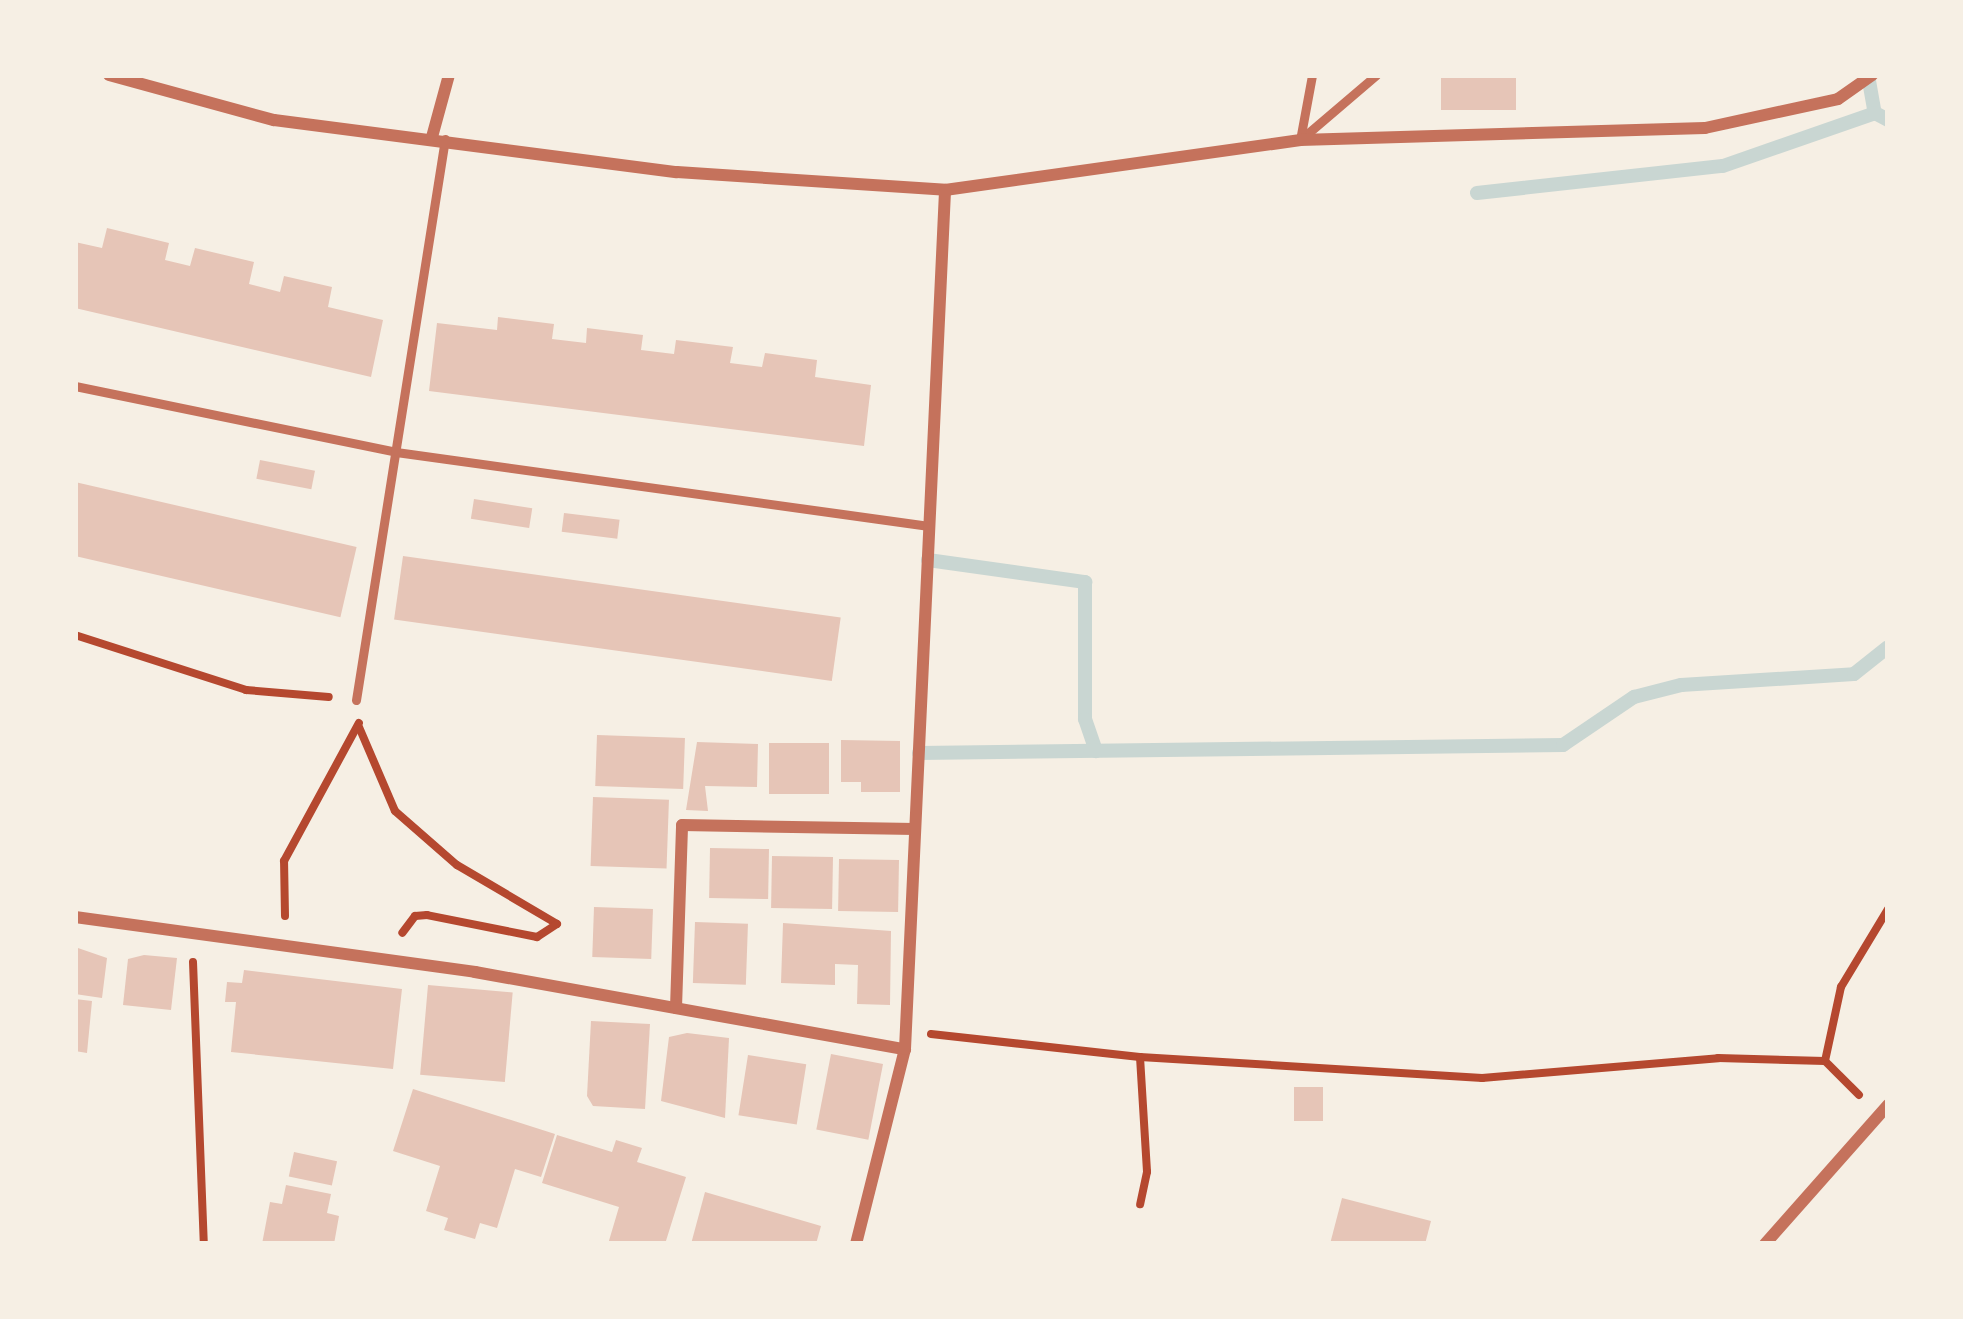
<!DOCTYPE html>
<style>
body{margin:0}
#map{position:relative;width:1963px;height:1319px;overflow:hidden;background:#f6efe4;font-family:Quicksand,sans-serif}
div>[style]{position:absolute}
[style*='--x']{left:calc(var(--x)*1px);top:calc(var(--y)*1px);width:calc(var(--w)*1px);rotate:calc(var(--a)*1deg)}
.stream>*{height:14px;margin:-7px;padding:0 7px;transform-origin:7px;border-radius:7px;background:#c9d6d2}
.building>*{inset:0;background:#e6c5b7;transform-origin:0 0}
.path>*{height:8px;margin:-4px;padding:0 4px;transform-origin:4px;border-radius:4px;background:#b5482f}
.service>*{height:9px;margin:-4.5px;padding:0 4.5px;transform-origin:4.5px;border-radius:4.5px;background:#c5725c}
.minor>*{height:12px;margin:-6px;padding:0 6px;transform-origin:6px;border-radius:6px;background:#c5725c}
span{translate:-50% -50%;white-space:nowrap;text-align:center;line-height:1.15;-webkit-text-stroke:9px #f6efe4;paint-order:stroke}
.frame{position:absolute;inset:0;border:78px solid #f6efe4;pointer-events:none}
</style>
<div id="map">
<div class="stream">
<div style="--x:1868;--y:75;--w:39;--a:80"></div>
<div style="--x:1477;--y:193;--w:247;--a:-6.3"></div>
<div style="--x:1723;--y:166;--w:161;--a:-19.2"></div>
<div style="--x:1875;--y:113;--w:15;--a:28"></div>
<div style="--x:928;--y:560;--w:159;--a:8"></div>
<div style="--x:1085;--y:582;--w:137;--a:90"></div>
<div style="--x:1085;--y:719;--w:34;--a:71"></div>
<div style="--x:919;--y:753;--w:644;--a:-0.71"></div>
<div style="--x:1563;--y:745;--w:86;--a:-34.1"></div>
<div style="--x:1634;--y:697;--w:49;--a:-14.3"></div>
<div style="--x:1681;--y:685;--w:173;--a:-3.6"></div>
<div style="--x:1854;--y:674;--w:43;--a:-38.5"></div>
</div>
<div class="building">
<div style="left:1441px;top:75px;width:75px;height:35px"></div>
<div style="clip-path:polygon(107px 228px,169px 243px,165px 260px,190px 266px,195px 248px,254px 262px,249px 284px,280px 292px,284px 276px,332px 287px,328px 307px,383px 320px,371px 377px,75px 308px,75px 242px,102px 248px)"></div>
<div style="clip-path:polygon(498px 317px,554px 324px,552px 339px,586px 343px,587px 328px,643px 335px,641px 350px,674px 354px,676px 340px,733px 347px,730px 363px,762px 367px,765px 353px,817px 360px,815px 377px,871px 385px,864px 446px,429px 391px,437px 323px,497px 330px)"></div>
<div style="left:260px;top:460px;width:56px;height:19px;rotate:11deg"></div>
<div style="left:75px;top:482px;width:289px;height:72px;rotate:13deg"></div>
<div style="left:474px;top:499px;width:59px;height:20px;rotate:9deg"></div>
<div style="left:564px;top:513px;width:56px;height:19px;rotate:7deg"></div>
<div style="left:403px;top:556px;width:442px;height:64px;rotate:8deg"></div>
<div style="left:597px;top:735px;width:88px;height:51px;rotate:2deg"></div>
<div style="clip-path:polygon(841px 740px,900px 741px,900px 792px,861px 792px,861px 782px,841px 782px)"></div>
<div style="clip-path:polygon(697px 742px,758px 744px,757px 787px,705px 786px,708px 811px,686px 810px)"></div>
<div style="left:769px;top:743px;width:60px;height:51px"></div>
<div style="left:593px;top:797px;width:76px;height:69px;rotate:2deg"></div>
<div style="left:710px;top:848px;width:59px;height:50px;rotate:1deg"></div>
<div style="left:772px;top:856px;width:61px;height:52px;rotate:1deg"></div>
<div style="left:839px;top:859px;width:60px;height:52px;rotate:1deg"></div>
<div style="left:594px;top:907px;width:59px;height:50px;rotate:2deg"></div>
<div style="left:695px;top:922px;width:53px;height:61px;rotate:2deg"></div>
<div style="clip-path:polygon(783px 923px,891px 931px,890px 1005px,857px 1004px,858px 965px,835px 964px,835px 985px,781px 983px)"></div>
<div style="clip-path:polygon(75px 947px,107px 958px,102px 998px,75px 994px)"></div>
<div style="clip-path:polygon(144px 955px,177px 958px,171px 1010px,123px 1005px,128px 959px)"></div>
<div style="clip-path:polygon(244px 970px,402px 989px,393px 1069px,231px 1052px,236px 1002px,225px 1002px,227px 982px,242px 983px)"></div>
<div style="left:428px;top:985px;width:85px;height:90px;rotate:5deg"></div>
<div style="clip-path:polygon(75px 999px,92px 1001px,87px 1053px,75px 1051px)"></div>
<div style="clip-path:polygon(591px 1021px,650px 1024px,645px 1109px,593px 1106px,587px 1096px)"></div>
<div style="clip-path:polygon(687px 1033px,729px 1038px,725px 1118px,661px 1101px,669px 1037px)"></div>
<div style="left:831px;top:1054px;width:53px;height:77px;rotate:11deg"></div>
<div style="left:748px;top:1055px;width:59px;height:61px;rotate:9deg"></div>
<div style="left:1294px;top:1087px;width:29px;height:34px"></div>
<div style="clip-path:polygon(413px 1089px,555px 1134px,541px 1177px,515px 1169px,497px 1228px,480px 1223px,475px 1239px,444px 1230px,448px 1218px,426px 1211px,440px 1166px,393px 1151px)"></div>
<div style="clip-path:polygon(557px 1135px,612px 1152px,616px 1140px,642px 1148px,637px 1162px,686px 1177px,665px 1244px,608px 1244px,619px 1207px,542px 1183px)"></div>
<div style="left:294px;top:1152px;width:44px;height:25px;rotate:12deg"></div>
<div style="clip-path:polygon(286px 1185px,331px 1194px,327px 1213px,339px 1216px,334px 1244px,262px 1244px,270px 1202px,282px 1204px)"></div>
<div style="clip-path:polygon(705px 1192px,821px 1226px,816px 1244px,691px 1244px)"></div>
<div style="clip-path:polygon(1342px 1198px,1431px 1221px,1425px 1244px,1330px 1244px)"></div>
</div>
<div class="path">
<div style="--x:75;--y:635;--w:180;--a:17.8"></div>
<div style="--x:246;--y:690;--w:83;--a:4.8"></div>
<div style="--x:359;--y:727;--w:91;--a:66.8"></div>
<div style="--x:395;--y:811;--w:82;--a:41.1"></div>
<div style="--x:457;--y:865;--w:116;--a:30.5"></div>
<div style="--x:557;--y:924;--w:24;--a:147"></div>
<div style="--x:537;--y:937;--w:112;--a:-168.7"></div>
<div style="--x:427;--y:915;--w:12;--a:175"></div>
<div style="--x:415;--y:916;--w:21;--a:127"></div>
<div style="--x:285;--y:916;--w:55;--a:-91"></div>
<div style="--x:284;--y:861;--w:157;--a:-61.5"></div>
<div style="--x:193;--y:962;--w:282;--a:87.8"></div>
<div style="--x:931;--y:1034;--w:210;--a:6.3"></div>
<div style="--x:1140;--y:1057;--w:343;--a:3.5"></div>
<div style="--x:1482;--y:1078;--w:237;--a:-4.8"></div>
<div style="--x:1718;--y:1058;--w:107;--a:1.6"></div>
<div style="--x:1825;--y:1061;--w:48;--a:45"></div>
<div style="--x:1140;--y:1057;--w:115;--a:86.5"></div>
<div style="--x:1147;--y:1172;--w:33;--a:102"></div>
<div style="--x:1825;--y:1061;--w:76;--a:-77.8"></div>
<div style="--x:1841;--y:987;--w:91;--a:-58.9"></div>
</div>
<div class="service">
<div style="--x:1300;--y:140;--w:100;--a:-40.5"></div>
<div style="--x:1300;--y:140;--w:66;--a:-79.5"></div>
<div style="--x:75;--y:386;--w:328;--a:11.6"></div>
<div style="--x:396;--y:452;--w:538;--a:7.9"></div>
<div style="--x:356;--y:700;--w:568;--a:-80.99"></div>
</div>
<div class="minor">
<div style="--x:109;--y:75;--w:171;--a:15.3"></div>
<div style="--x:274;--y:120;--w:406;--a:7.4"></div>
<div style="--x:677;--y:172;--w:269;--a:3.8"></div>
<div style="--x:945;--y:190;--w:359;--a:-8"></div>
<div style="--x:1300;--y:140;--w:405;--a:-1.7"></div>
<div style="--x:1705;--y:128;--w:136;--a:-12.3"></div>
<div style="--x:1838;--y:99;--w:42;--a:-35.2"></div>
<div style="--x:432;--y:137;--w:64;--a:-74.7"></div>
<div style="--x:75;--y:917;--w:404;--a:7.8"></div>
<div style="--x:475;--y:972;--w:437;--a:10.2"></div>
<div style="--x:676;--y:1008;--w:183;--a:-88.1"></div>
<div style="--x:682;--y:825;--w:233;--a:1"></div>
<div style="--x:856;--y:1244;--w:201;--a:-75.9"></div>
<div style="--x:905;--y:1049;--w:860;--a:-87.33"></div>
<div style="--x:1765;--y:1244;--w:186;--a:-48.5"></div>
</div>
<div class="frame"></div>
</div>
